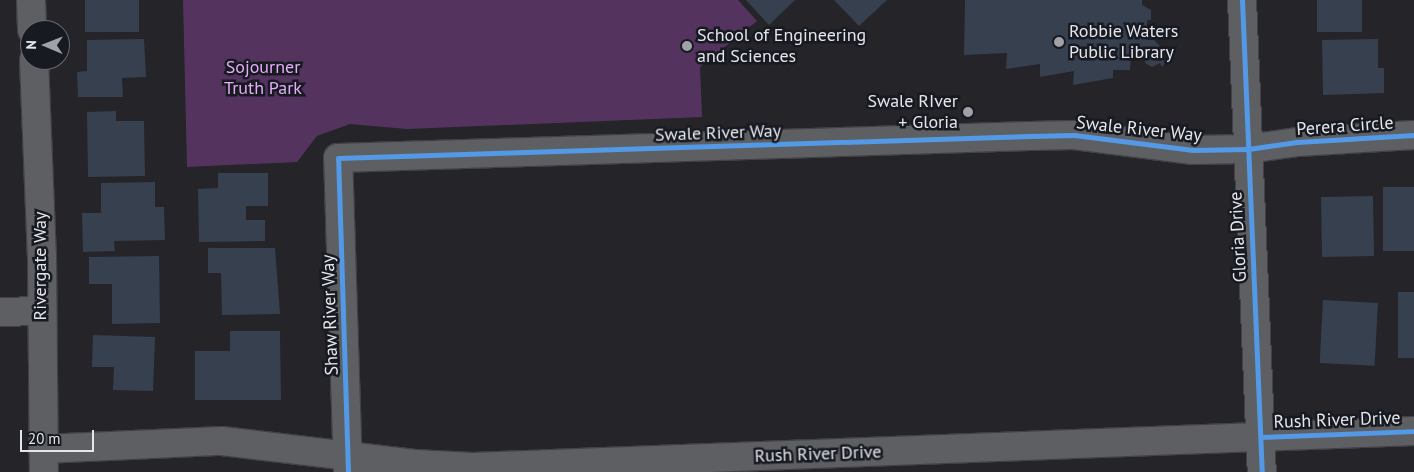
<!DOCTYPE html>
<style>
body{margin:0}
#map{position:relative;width:1414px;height:472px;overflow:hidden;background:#242429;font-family:"PT Sans",sans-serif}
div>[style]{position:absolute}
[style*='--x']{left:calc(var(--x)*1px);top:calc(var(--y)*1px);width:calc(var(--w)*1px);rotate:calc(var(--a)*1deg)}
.green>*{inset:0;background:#54345f}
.building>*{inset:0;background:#37404e;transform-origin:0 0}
.roads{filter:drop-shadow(1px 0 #414146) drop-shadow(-1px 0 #414146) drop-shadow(0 1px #414146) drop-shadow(0 -1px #414146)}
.minor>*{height:28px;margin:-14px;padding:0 14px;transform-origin:14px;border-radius:14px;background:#5e5f62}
.cycleway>*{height:5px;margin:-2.5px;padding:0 2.5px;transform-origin:2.5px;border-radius:2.5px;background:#5399e6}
.dots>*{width:14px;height:14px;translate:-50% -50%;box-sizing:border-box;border:2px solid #181a22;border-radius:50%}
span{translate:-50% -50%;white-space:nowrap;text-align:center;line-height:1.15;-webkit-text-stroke:5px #181a22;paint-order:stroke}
.poi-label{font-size:18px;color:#e5e6ec}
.left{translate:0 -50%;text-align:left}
.right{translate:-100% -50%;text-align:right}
.park-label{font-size:18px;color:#e5acf7}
.street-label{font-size:18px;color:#e5e6ec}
.north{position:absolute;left:20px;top:20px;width:50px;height:50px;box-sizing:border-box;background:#181a22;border:1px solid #6a6c73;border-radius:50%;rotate:271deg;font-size:14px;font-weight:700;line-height:20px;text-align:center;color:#e5e6ec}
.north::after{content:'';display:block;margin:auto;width:18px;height:22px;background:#a1a2a8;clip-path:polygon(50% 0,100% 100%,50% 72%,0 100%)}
.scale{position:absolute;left:20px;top:430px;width:74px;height:22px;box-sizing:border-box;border:2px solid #e5e6ec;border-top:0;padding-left:6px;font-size:15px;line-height:18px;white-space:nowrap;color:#e5e6ec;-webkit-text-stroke:4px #181a22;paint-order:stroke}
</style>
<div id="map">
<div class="green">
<div style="clip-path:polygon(183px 0,738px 0,757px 21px,700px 67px,702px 117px,407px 129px,350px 124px,317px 136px,297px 162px,187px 167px)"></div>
</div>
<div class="building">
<div style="left:85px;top:0;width:54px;height:32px"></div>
<div style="clip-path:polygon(746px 0,795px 0,769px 25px)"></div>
<div style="clip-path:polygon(834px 0,887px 0,859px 26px)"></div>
<div style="clip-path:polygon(965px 0,1142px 0,1142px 5px,1151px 10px,1151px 20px,1147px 20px,1147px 28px,1151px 28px,1147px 40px,1154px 40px,1164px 50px,1165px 63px,1162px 67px,1160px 63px,1152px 67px,1145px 63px,1144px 56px,1131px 55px,1130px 70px,1113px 70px,1113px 78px,1073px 85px,1074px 71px,1040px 77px,1040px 64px,1006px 69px,1007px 53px,964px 55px)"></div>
<div style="left:1317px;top:0;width:45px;height:32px"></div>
<div style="clip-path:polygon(144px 39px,146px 77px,122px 78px,123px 97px,78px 97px,77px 72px,87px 71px,87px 40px)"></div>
<div style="clip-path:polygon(1378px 39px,1378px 68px,1384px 68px,1384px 93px,1323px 95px,1322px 40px)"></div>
<div style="clip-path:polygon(116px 111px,116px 121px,144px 121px,145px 176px,88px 177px,87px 112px)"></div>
<div style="clip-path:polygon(218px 173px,268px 173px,268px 206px,246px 206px,246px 220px,265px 220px,265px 241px,199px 242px,198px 189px,218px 188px)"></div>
<div style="clip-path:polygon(155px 182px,155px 207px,164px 207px,165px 240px,114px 241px,115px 251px,83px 252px,82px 213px,101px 213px,101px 183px)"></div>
<div style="left:1414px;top:187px;width:64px;height:31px;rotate:90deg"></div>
<div style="left:1373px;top:196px;width:60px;height:52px;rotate:89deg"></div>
<div style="clip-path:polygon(208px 248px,275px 248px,280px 314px,222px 315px,221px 273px,208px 273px)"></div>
<div style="clip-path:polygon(159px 256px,160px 323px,112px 324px,112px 284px,89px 284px,89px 257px)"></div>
<div style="left:1398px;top:292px;width:16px;height:66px"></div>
<div style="left:1323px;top:300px;width:55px;height:63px;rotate:3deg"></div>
<div style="clip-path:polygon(230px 331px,280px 331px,281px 400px,195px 400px,195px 351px,230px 351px)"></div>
<div style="clip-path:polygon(93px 335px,155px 337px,153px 391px,113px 390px,114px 367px,92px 367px)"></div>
</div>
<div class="roads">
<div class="minor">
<div style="--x:31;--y:0;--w:30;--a:88"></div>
<div style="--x:1242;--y:0;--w:472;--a:87.6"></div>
<div style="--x:34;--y:60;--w:195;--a:87.7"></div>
<div style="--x:42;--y:255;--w:217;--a:89.5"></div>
<div style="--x:0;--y:312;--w:41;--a:-1.4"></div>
<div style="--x:43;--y:449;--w:179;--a:-2.6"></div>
<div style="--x:222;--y:441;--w:194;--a:6.8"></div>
<div style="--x:415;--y:464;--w:57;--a:3"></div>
<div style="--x:472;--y:467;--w:943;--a:-2.19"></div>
<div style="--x:348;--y:472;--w:314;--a:-91.8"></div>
<div style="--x:338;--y:158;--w:692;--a:-1.82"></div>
<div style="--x:1030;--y:136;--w:44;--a:-1.3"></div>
<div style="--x:1074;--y:135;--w:120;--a:7.2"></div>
<div style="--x:1193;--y:150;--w:55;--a:-1"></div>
<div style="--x:1248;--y:149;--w:49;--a:-8.1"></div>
<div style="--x:1297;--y:142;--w:117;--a:-3.4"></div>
</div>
</div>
<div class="cycleway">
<div style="--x:1242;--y:0;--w:472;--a:87.6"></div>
<div style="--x:1261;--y:437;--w:153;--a:-2.2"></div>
<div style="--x:348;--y:472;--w:314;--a:-91.8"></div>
<div style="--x:338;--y:158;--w:692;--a:-1.82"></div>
<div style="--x:1030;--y:136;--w:44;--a:-1.3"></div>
<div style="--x:1074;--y:135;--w:120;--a:7.2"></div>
<div style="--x:1193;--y:150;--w:55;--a:-1"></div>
<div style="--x:1248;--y:149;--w:49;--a:-8.1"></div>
<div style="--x:1297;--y:142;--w:117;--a:-3.4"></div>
</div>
<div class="dots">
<div style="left:1059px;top:42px;background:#a1a2a8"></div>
<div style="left:687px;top:46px;background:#a1a2a8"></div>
<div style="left:968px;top:112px;background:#a1a2a8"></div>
</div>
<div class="poi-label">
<span class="left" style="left:1069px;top:42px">Robbie Waters<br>Public Library</span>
<span class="left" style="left:697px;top:46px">School of Engineering<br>and Sciences</span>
<span class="right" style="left:958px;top:112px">Swale RIver<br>+ Gloria</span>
</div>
<div class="park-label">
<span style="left:263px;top:78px">Sojourner<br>Truth Park</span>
</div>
<div class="street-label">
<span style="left:1345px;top:126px;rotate:-4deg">Perera Circle</span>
<span style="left:1139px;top:129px;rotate:6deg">Swale River Way</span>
<span style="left:718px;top:133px;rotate:-2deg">Swale River Way</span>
<span style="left:1238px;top:237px;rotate:-93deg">Gloria Drive</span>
<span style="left:40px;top:266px;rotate:-90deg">Rivergate Way</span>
<span style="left:330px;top:315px;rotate:-92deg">Shaw River Way</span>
<span style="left:1337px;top:420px;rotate:-2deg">Rush River Drive</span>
<span style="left:818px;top:454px;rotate:-2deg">Rush River Drive</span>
</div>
<div class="north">N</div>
<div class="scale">20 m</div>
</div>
